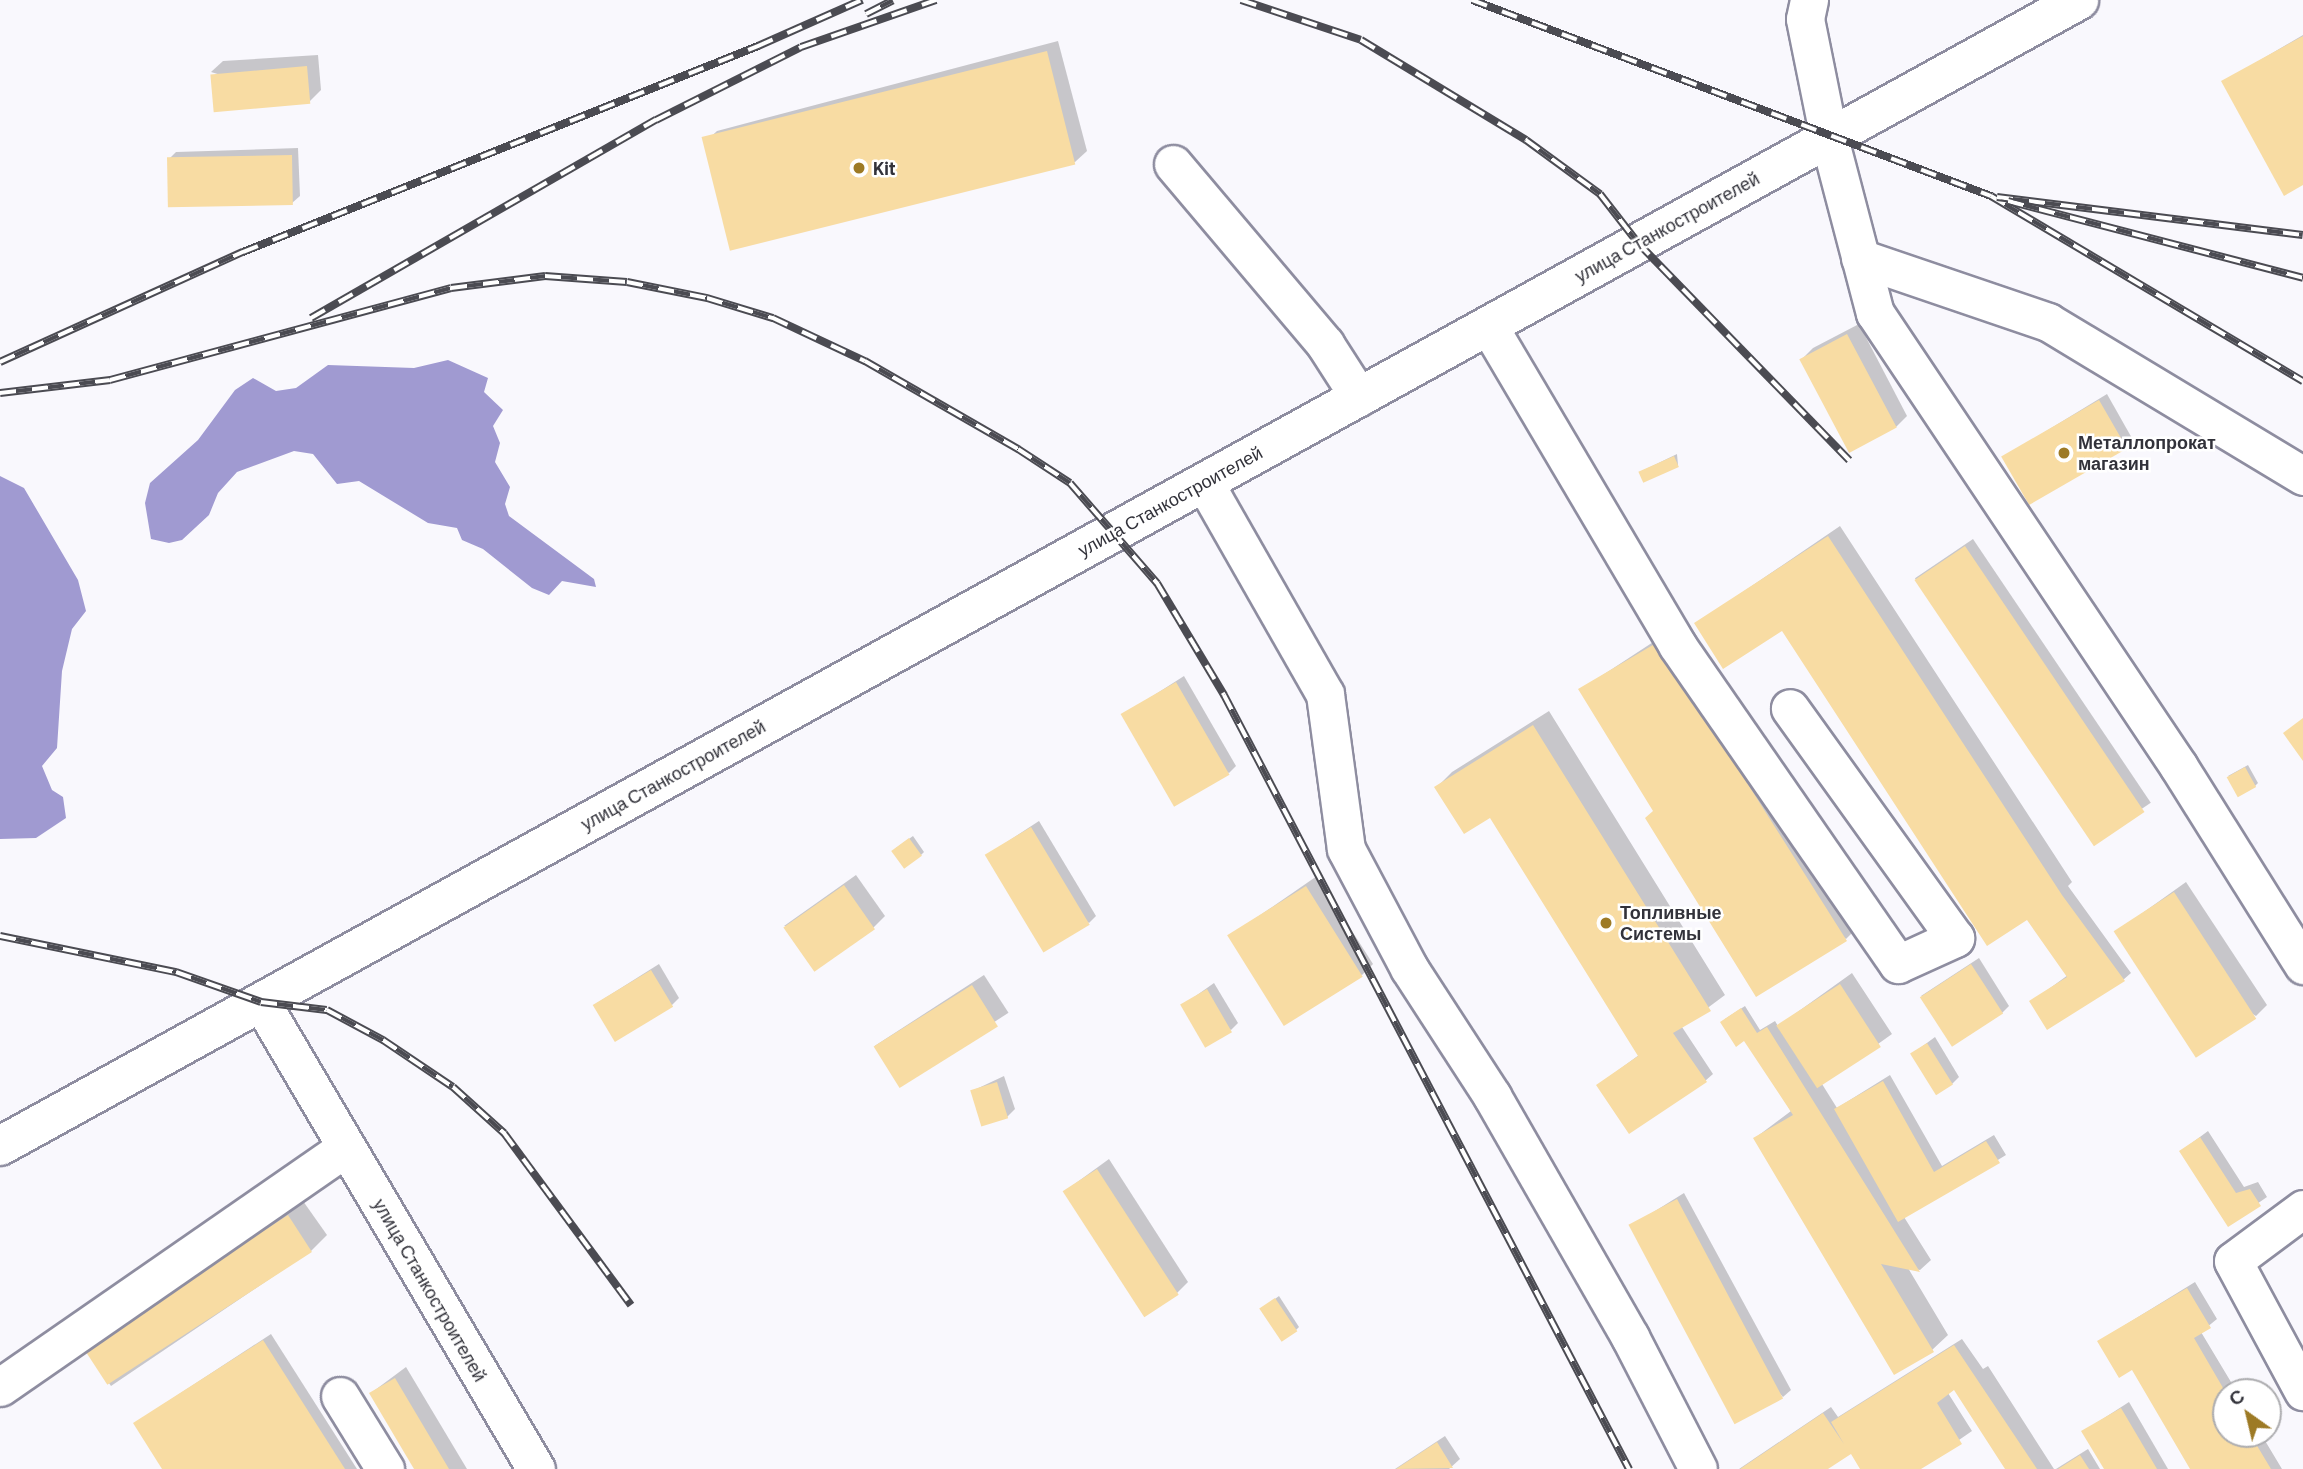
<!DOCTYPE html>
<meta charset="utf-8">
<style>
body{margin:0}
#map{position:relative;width:2303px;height:1469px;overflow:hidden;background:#f9f8fd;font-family:Barlow,sans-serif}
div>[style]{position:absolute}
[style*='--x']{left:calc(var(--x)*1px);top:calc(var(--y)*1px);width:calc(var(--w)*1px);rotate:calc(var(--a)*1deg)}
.water>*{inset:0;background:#a09ad1}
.shadow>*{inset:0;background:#0003;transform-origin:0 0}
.building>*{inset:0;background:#f8dca3;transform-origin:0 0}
.roads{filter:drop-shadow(2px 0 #8e8da0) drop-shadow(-2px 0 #8e8da0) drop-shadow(0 2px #8e8da0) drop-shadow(0 -2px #8e8da0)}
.minor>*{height:37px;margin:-18.5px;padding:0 18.5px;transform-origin:18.5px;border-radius:18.5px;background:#fff}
.major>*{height:38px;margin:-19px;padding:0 19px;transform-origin:19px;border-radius:19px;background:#fff}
.rail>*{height:8px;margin-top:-4px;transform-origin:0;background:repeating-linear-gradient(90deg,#fff 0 16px,#4b4b52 0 32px);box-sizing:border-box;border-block:2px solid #4b4b52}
.dots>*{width:19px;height:19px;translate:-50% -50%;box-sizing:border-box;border:4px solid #fff;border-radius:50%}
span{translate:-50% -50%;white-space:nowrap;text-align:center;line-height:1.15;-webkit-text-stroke:5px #fff;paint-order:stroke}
.poi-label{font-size:18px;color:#32323a;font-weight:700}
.left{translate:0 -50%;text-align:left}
.street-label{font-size:18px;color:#32323a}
.north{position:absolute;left:2212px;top:1378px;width:70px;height:70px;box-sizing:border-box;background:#fff;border:2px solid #adadb0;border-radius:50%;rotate:326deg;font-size:19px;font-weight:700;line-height:28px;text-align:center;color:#32323a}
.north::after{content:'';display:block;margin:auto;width:24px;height:32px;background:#9d7a25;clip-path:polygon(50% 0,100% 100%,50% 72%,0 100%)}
</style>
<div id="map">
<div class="water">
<div style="clip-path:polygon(448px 360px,488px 378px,484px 392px,503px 410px,493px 426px,500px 443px,495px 462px,510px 487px,505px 504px,509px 516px,594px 579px,596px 587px,562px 581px,549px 595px,532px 588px,483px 549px,462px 540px,457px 528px,428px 523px,359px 481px,337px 484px,313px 454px,294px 451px,237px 472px,218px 493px,209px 515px,182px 540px,169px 543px,151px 539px,145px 503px,150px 483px,198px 440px,235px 390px,253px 378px,276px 391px,296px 388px,328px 365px,414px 368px)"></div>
<div style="clip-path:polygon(0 476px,24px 488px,78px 580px,86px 611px,72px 629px,62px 671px,57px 748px,42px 766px,52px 790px,63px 797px,66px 818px,36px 838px,0 839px)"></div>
</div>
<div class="shadow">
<div style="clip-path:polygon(2303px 35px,2303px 183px,2223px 82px)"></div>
<div style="clip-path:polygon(1058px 41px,1087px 151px,1075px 162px,705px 142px,717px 131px)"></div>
<div style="clip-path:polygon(318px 55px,321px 90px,309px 102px,211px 72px,223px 61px)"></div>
<div style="clip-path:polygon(298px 148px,300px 196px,292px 203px,169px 159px,176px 152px)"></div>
<div style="clip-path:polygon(1859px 324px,1907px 416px,1896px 427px,1802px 359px,1813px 348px)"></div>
<div style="clip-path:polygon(2107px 394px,2133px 440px,2126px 447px,2004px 457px)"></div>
<div style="clip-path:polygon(1677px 454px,1678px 465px,1641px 473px,1644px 470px)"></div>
<div style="clip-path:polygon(1840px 526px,2072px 882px,2068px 886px,2131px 973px,2123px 980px,2031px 1002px,2068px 975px,2029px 920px,1783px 628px,1696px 624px)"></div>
<div style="left:1973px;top:539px;width:318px;height:70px;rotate:56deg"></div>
<div style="clip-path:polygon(1670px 631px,1857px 928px,1846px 939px,1655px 811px,1580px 690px)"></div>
<div style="clip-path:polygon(1184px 676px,1236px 766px,1229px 773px,1123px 715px)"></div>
<div style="clip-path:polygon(1549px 711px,1725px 995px,1682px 1027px,1713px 1074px,1705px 1081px,1598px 1085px,1639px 1055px,1491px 816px,1437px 787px,1452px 772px)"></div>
<div style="clip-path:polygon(2248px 765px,2258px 783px,2255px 786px,2228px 776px)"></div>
<div style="clip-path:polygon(1039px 821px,1096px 916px,1089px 923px,987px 855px)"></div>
<div style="clip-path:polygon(913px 836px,924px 852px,921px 855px,896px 848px)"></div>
<div style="clip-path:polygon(856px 875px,885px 916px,873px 928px,784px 926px)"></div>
<div style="clip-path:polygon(1317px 876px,1373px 964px,1362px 975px,1230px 936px)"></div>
<div style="clip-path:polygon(2186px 882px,2267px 1005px,2256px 1016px,2116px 932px)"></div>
<div style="clip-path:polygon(1979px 958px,2009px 1006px,2002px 1013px,1921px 996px)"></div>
<div style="clip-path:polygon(659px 964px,679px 998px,672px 1005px,594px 1005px)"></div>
<div style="clip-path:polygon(1852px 973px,1892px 1034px,1822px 1084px,1837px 1108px,1890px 1075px,1942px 1166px,1994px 1135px,2006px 1155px,1904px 1217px,1931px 1260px,1920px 1270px,1908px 1268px,1948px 1335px,1932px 1350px,1755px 1138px,1791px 1111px,1745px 1039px,1725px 1019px,1745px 1006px,1760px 1030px,1775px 1021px,1778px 1026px)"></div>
<div style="left:984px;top:975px;width:45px;height:130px;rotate:57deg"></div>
<div style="clip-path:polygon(1214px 983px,1238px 1023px,1231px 1030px,1183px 1005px)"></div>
<div style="clip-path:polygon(1935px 1037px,1959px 1077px,1952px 1084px,1912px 1054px)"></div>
<div style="clip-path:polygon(1004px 1076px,1015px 1109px,1007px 1117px,972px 1091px)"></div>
<div style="clip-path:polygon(2208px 1131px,2244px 1187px,2258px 1182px,2267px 1197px,2228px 1224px,2181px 1151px)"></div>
<div style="clip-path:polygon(1109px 1159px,1188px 1282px,1177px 1293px,1065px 1191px)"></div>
<div style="clip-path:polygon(1684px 1193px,1791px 1390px,1783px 1397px,1631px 1226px)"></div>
<div style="clip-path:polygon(303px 1201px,327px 1235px,311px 1251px,111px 1386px,87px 1352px,103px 1336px)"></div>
<div style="clip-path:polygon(2195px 1282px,2217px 1319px,2201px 1332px,2237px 1392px,2226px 1392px,2226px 1434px,2261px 1434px,2282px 1469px,2192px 1469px,2133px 1368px,2099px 1341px)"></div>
<div style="clip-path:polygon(1279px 1296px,1299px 1327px,1296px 1330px,1265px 1306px)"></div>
<div style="clip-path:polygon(271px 1334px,357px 1469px,164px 1469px,135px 1423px)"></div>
<div style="clip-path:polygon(1962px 1339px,1983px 1369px,1988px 1366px,2054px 1469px,2007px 1469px,1955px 1388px,1948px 1393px,1972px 1431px,1917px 1469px,1862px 1469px,1851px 1451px,1825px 1469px,1739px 1469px,1831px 1407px,1838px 1417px)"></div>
<div style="clip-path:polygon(406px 1367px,467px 1469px,416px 1469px,371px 1393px)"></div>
<div style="clip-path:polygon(2129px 1402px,2168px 1469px,2106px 1469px,2084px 1431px)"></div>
<div style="clip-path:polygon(1445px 1436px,1460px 1459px,1449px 1469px,1395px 1469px)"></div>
<div style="clip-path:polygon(2088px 1449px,2100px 1469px,2056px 1469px)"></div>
</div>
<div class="building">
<div style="clip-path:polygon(2303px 36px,2303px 185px,2284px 196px,2221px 81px)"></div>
<div style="left:1047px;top:51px;width:117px;height:356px;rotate:76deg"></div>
<div style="left:307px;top:66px;width:38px;height:97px;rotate:85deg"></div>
<div style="left:292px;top:155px;width:50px;height:125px;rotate:89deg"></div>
<div style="left:1847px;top:334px;width:106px;height:54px;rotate:62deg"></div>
<div style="left:2099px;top:400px;width:56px;height:113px;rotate:60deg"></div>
<div style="left:1674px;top:456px;width:12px;height:39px;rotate:66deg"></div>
<div style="clip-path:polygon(1828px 536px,2062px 895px,2125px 981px,2047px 1030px,2029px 1001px,2067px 977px,2027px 920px,1987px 946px,1782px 631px,1723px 669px,1694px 623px)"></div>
<div style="left:1965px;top:546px;width:321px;height:61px;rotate:56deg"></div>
<div style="clip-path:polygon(1658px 642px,1847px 941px,1756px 997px,1645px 818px,1653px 811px,1578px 689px)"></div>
<div style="left:1176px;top:682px;width:107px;height:64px;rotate:60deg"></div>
<div style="clip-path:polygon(2303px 718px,2303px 761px,2283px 733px)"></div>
<div style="clip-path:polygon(1533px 725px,1711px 1011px,1673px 1033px,1707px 1082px,1629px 1134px,1596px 1085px,1638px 1056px,1490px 818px,1464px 834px,1434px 787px)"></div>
<div style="left:2245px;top:767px;width:23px;height:21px;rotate:61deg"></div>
<div style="left:1031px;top:827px;width:114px;height:54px;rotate:59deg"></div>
<div style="left:909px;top:838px;width:22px;height:22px;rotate:54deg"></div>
<div style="left:844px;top:885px;width:54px;height:74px;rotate:55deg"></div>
<div style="left:1306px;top:886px;width:107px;height:93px;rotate:58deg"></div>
<div style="left:2174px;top:892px;width:151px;height:72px;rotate:57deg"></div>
<div style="left:1971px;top:964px;width:59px;height:61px;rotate:57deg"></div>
<div style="left:651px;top:970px;width:43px;height:68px;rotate:59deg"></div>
<div style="left:1840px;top:984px;width:75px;height:76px;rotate:57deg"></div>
<div style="left:972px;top:985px;width:49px;height:116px;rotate:58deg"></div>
<div style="left:1207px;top:989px;width:50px;height:31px;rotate:60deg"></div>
<div style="clip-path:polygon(1741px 1008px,1757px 1033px,1767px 1027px,1920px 1272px,1881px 1264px,1934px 1352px,1894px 1375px,1753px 1138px,1793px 1115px,1744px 1041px,1736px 1047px,1720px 1022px)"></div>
<div style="left:1927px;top:1043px;width:49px;height:20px;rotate:58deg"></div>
<div style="clip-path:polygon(1883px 1081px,1934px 1172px,1986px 1141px,2000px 1163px,1898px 1222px,1834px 1109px)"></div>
<div style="left:997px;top:1082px;width:38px;height:28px;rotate:73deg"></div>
<div style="clip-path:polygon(2200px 1137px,2236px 1193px,2250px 1189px,2261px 1206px,2228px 1227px,2179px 1151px)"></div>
<div style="left:1097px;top:1169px;width:150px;height:41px;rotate:57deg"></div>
<div style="left:1677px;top:1199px;width:226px;height:55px;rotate:62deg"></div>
<div style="left:288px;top:1215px;width:44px;height:244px;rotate:57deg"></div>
<div style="clip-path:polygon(2187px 1288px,2211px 1328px,2194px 1338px,2226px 1393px,2226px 1434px,2250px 1434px,2271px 1469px,2190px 1469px,2132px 1370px,2119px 1378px,2097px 1341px)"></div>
<div style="left:1275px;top:1298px;width:40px;height:19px;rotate:56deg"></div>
<div style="clip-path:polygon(263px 1340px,345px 1469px,162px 1469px,133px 1423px)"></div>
<div style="clip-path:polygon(1954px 1345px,2037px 1469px,2005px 1469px,1954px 1390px,1937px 1403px,1962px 1444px,1921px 1469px,1860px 1469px,1851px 1454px,1828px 1469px,1740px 1469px,1823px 1413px,1844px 1444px,1831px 1422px)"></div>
<div style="clip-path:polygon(395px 1378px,449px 1469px,414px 1469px,369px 1393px)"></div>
<div style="clip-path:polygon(2121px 1408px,2157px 1469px,2104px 1469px,2081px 1431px)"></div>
<div style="clip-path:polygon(1437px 1442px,1453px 1468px,1396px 1469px)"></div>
<div style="clip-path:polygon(2080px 1455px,2089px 1469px,2058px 1469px)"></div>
</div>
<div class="roads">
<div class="minor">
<div style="--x:1809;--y:0;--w:19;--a:102"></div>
<div style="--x:1805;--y:19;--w:121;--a:78.6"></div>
<div style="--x:1829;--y:138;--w:181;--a:75.3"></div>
<div style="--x:1875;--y:313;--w:546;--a:56.19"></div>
<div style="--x:2179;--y:767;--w:234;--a:57.9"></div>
<div style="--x:1173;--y:164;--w:236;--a:49.8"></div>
<div style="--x:1325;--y:344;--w:63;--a:57.3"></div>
<div style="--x:1860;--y:258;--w:199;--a:18.8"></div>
<div style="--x:2048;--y:322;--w:298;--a:31.1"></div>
<div style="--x:1488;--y:325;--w:372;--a:59.4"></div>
<div style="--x:1677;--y:645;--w:388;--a:55.3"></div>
<div style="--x:1898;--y:964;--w:63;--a:-24.5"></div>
<div style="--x:1955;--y:938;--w:283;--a:-125.7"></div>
<div style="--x:1204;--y:482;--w:244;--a:60.3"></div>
<div style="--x:1325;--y:694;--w:156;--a:82.3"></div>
<div style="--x:1346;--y:849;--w:135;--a:62.1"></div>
<div style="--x:1409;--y:968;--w:153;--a:57"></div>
<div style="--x:1492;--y:1096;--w:278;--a:60.2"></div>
<div style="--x:1630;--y:1337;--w:148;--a:62.7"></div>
<div style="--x:261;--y:1002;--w:542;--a:59.51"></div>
<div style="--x:2303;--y:1209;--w:87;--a:143.4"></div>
<div style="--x:2233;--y:1261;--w:148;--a:61.7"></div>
<div style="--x:0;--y:1387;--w:421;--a:-34.7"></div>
<div style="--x:340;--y:1396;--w:86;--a:58.3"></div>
</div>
<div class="major">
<div style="--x:0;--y:1146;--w:2374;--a:-28.86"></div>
</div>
</div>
<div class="rail">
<div style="--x:1241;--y:0;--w:126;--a:18.4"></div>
<div style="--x:1361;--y:40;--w:193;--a:31.2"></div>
<div style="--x:1526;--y:140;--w:92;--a:36.1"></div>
<div style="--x:1600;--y:194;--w:62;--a:52.2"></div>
<div style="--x:1638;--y:243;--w:303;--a:45.8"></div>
<div style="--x:1472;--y:0;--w:555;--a:20.69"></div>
<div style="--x:1991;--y:196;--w:363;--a:30.7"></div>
<div style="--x:866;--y:14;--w:30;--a:-27"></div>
<div style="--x:1997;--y:197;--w:308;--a:7.1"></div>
<div style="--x:2008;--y:201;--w:305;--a:14.6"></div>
<div style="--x:311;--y:318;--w:398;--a:-29.9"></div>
<div style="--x:656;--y:120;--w:162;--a:-26.7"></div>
<div style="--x:801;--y:47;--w:143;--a:-19.2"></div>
<div style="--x:0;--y:362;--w:267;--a:-24.4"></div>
<div style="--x:243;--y:252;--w:555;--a:-21.8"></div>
<div style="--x:758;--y:46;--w:114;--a:-23.9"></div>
<div style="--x:0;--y:393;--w:111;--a:-6.7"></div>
<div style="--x:110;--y:380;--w:353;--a:-15.1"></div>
<div style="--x:451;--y:288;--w:95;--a:-7.3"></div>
<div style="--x:545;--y:276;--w:82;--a:4.2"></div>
<div style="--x:627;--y:282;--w:82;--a:11.3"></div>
<div style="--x:707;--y:298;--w:69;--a:16.9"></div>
<div style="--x:773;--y:318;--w:102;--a:25.1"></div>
<div style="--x:865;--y:361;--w:177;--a:29.9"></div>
<div style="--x:1018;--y:449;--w:62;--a:33.2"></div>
<div style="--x:1070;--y:483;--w:133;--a:49"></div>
<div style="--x:1157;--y:583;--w:131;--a:59.1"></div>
<div style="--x:1224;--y:695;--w:874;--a:62.38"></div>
<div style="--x:0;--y:936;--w:180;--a:11.6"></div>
<div style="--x:176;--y:972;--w:90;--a:19.4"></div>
<div style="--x:261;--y:1002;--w:66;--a:6.9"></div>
<div style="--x:327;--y:1010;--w:64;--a:28.2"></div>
<div style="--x:383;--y:1040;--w:84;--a:33.9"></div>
<div style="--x:453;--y:1087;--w:69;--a:42"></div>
<div style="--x:504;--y:1133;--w:214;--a:53.6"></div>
</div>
<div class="dots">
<div style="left:859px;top:168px;background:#9d7a25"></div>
<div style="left:2064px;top:453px;background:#9d7a25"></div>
<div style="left:1606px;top:923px;background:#9d7a25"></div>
</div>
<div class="poi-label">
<span class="left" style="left:873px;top:168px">Kit</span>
<span class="left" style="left:2078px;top:453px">Металлопрокат<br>магазин</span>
<span class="left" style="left:1620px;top:923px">Топливные<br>Системы</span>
</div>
<div class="street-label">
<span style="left:1667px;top:227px;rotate:-29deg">улица Станкостроителей</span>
<span style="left:1170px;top:501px;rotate:-29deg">улица Станкостроителей</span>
<span style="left:673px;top:775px;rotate:-29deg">улица Станкостроителей</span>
<span style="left:430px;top:1290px;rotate:60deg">улица Станкостроителей</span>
</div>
<div class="north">С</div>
</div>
